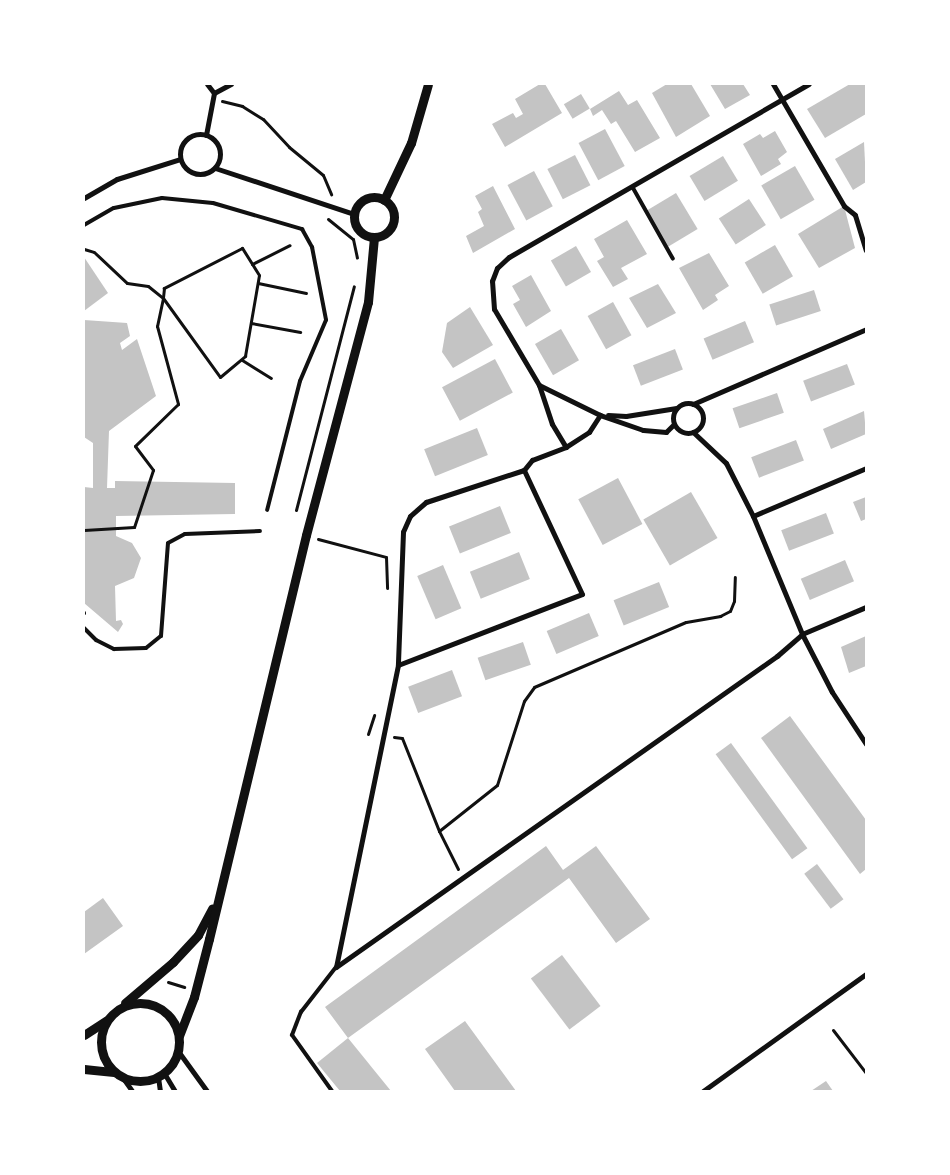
<!DOCTYPE html>
<style>
body{margin:0}
#map{position:relative;width:950px;height:1175px;overflow:hidden;background:#fff;font-family:"PT Serif",serif}
div>[style]{position:absolute}
[style*='--x']{left:calc(var(--x)*1px);top:calc(var(--y)*1px);width:calc(var(--w)*1px);rotate:calc(var(--a)*1deg)}
.building>*{inset:0;background:#c4c4c4;transform-origin:0 0}
.path>*{height:3px;margin:-1.5px;padding:0 1.5px;transform-origin:1.5px;border-radius:1.5px;background:#111}
.service>*{height:4px;margin:-2px;padding:0 2px;transform-origin:2px;border-radius:2px;background:#111}
.minor>*{height:5px;margin:-2.5px;padding:0 2.5px;transform-origin:2.5px;border-radius:2.5px;background:#111}
.minor>.ring{margin:-2.5px;padding:0;box-sizing:content-box;background:none;border:5px solid #111;border-radius:50%}
.tertiary>*{height:9px;margin:-4.5px;padding:0 4.5px;transform-origin:4.5px;border-radius:4.5px;background:#111}
.tertiary>.ring{margin:-4.5px;padding:0;box-sizing:content-box;background:none;border:9px solid #111;border-radius:50%}
span{translate:-50% -50%;white-space:nowrap;text-align:center;line-height:1.15;-webkit-text-stroke:4.5px #fff;paint-order:stroke}
.frame{position:absolute;inset:0;border:85px solid #fff;pointer-events:none}
</style>
<div id="map">
<div class="building">
<div style="clip-path:polygon(540px 84px,545px 84px,562px 113px,505px 147px,492px 124px,513px 113px,516px 118px,523px 114px,515px 99px)"></div>
<div style="clip-path:polygon(667px 84px,691px 84px,710px 116px,676px 137px,652px 93px)"></div>
<div style="clip-path:polygon(710px 84px,743px 84px,750px 95px,725px 109px)"></div>
<div style="clip-path:polygon(850px 84px,866px 84px,866px 114px,825px 138px,807px 109px)"></div>
<div style="clip-path:polygon(619px 91px,628px 105px,637px 100px,660px 138px,635px 152px,616px 121px,611px 124px,602px 110px,593px 116px,590px 109px)"></div>
<div style="left:581px;top:94px;width:17px;height:20px;rotate:59deg"></div>
<div style="left:605px;top:129px;width:42px;height:30px;rotate:62deg"></div>
<div style="clip-path:polygon(775px 131px,787px 152px,778px 159px,781px 164px,761px 176px,743px 144px,760px 134px,763px 138px)"></div>
<div style="clip-path:polygon(864px 142px,866px 182px,853px 190px,835px 159px)"></div>
<div style="left:575px;top:155px;width:34px;height:31px;rotate:63deg"></div>
<div style="left:723px;top:156px;width:29px;height:39px;rotate:59deg"></div>
<div style="left:795px;top:166px;width:39px;height:39px;rotate:60deg"></div>
<div style="left:534px;top:171px;width:40px;height:30px;rotate:62deg"></div>
<div style="clip-path:polygon(493px 186px,515px 229px,473px 253px,466px 236px,484px 226px,478px 212px,482px 209px,475px 196px)"></div>
<div style="left:676px;top:193px;width:42px;height:36px;rotate:59deg"></div>
<div style="left:749px;top:199px;width:31px;height:36px;rotate:57deg"></div>
<div style="clip-path:polygon(844px 206px,855px 248px,819px 268px,798px 234px)"></div>
<div style="clip-path:polygon(627px 220px,647px 254px,621px 268px,628px 279px,613px 287px,597px 261px,604px 257px,594px 239px)"></div>
<div style="left:775px;top:245px;width:36px;height:35px;rotate:60deg"></div>
<div style="left:576px;top:246px;width:30px;height:29px;rotate:60deg"></div>
<div style="clip-path:polygon(709px 253px,729px 286px,715px 295px,718px 300px,703px 310px,679px 268px)"></div>
<div style="clip-path:polygon(84px 257px,108px 293px,84px 311px)"></div>
<div style="clip-path:polygon(531px 275px,551px 311px,526px 327px,513px 304px,520px 300px,512px 286px)"></div>
<div style="clip-path:polygon(658px 284px,676px 313px,647px 328px,629px 298px)"></div>
<div style="left:814px;top:290px;width:22px;height:47px;rotate:72deg"></div>
<div style="left:613px;top:302px;width:38px;height:29px;rotate:61deg"></div>
<div style="clip-path:polygon(470px 307px,493px 345px,453px 368px,442px 352px,447px 323px)"></div>
<div style="clip-path:polygon(84px 320px,127px 323px,130px 336px,120px 343px,122px 350px,137px 339px,156px 396px,109px 431px,107px 488px,115px 488px,115px 481px,235px 483px,235px 514px,116px 516px,116px 536px,132px 543px,141px 558px,134px 578px,115px 586px,116px 621px,121px 620px,123px 624px,118px 632px,84px 603px,84px 487px,93px 488px,93px 443px,84px 437px)"></div>
<div style="left:745px;top:321px;width:23px;height:45px;rotate:67deg"></div>
<div style="left:561px;top:329px;width:36px;height:30px;rotate:60deg"></div>
<div style="left:675px;top:349px;width:22px;height:45px;rotate:69deg"></div>
<div style="left:495px;top:359px;width:38px;height:60px;rotate:62deg"></div>
<div style="left:847px;top:364px;width:22px;height:47px;rotate:69deg"></div>
<div style="left:777px;top:393px;width:21px;height:47px;rotate:71deg"></div>
<div style="clip-path:polygon(864px 411px,866px 434px,831px 449px,823px 429px)"></div>
<div style="left:477px;top:428px;width:29px;height:57px;rotate:68deg"></div>
<div style="left:796px;top:440px;width:22px;height:48px;rotate:69deg"></div>
<div style="left:618px;top:478px;width:52px;height:45px;rotate:62deg"></div>
<div style="left:691px;top:492px;width:53px;height:55px;rotate:60deg"></div>
<div style="clip-path:polygon(866px 497px,866px 519px,861px 521px,853px 502px)"></div>
<div style="left:500px;top:506px;width:29px;height:55px;rotate:68deg"></div>
<div style="left:826px;top:513px;width:22px;height:48px;rotate:69deg"></div>
<div style="left:519px;top:552px;width:29px;height:53px;rotate:68deg"></div>
<div style="left:845px;top:560px;width:23px;height:48px;rotate:67deg"></div>
<div style="left:443px;top:565px;width:47px;height:28px;rotate:67deg"></div>
<div style="left:659px;top:582px;width:27px;height:49px;rotate:68deg"></div>
<div style="left:589px;top:613px;width:25px;height:46px;rotate:67deg"></div>
<div style="clip-path:polygon(866px 636px,866px 666px,849px 673px,841px 647px)"></div>
<div style="left:523px;top:642px;width:24px;height:48px;rotate:71deg"></div>
<div style="left:452px;top:670px;width:28px;height:47px;rotate:69deg"></div>
<div style="clip-path:polygon(790px 716px,866px 820px,866px 869px,860px 874px,761px 738px)"></div>
<div style="left:731px;top:743px;width:130px;height:19px;rotate:54deg"></div>
<div style="clip-path:polygon(546px 846px,563px 870px,596px 846px,650px 919px,616px 943px,569px 878px,348px 1038px,325px 1007px)"></div>
<div style="left:817px;top:864px;width:44px;height:16px;rotate:53deg"></div>
<div style="clip-path:polygon(103px 898px,123px 926px,84px 954px,84px 912px)"></div>
<div style="left:562px;top:955px;width:64px;height:39px;rotate:53deg"></div>
<div style="clip-path:polygon(465px 1021px,516px 1091px,455px 1091px,425px 1049px)"></div>
<div style="clip-path:polygon(348px 1038px,391px 1091px,340px 1091px,317px 1063px)"></div>
<div style="clip-path:polygon(826px 1081px,833px 1091px,811px 1091px)"></div>
</div>
<div class="path">
<div style="--x:222;--y:101;--w:21;--a:14"></div>
<div style="--x:242;--y:106;--w:25;--a:32"></div>
<div style="--x:263;--y:119;--w:38;--a:47"></div>
<div style="--x:289;--y:147;--w:44;--a:39.5"></div>
<div style="--x:323;--y:175;--w:21;--a:67"></div>
<div style="--x:328;--y:219;--w:32;--a:39"></div>
<div style="--x:353;--y:239;--w:19;--a:78"></div>
<div style="--x:84;--y:249;--w:10;--a:17"></div>
<div style="--x:94;--y:252;--w:45;--a:43.2"></div>
<div style="--x:127;--y:283;--w:21;--a:8"></div>
<div style="--x:148;--y:286;--w:19;--a:39"></div>
<div style="--x:163;--y:298;--w:97;--a:54.2"></div>
<div style="--x:220;--y:377;--w:33;--a:-40"></div>
<div style="--x:245;--y:356;--w:82;--a:-80.2"></div>
<div style="--x:259;--y:275;--w:32;--a:-122"></div>
<div style="--x:242;--y:248;--w:88;--a:152.9"></div>
<div style="--x:164;--y:288;--w:10;--a:96"></div>
<div style="--x:163;--y:298;--w:29;--a:102"></div>
<div style="--x:157;--y:326;--w:81;--a:74.9"></div>
<div style="--x:178;--y:404;--w:60;--a:135.7"></div>
<div style="--x:135;--y:446;--w:30;--a:53"></div>
<div style="--x:153;--y:470;--w:60;--a:108.4"></div>
<div style="--x:134;--y:527;--w:50;--a:176.6"></div>
<div style="--x:252;--y:264;--w:42;--a:-26.6"></div>
<div style="--x:258;--y:283;--w:49;--a:11.8"></div>
<div style="--x:251;--y:323;--w:50;--a:10.4"></div>
<div style="--x:242;--y:360;--w:34;--a:32"></div>
<div style="--x:296;--y:510;--w:231;--a:-75.5"></div>
<div style="--x:318;--y:539;--w:70;--a:14.8"></div>
<div style="--x:386;--y:557;--w:31;--a:88"></div>
<div style="--x:84;--y:612;--w:1;--a:90"></div>
<div style="--x:368;--y:734;--w:20;--a:-72"></div>
<div style="--x:394;--y:737;--w:8;--a:7"></div>
<div style="--x:402;--y:738;--w:100;--a:68.3"></div>
<div style="--x:458;--y:869;--w:42;--a:-116.6"></div>
<div style="--x:439;--y:831;--w:74;--a:-38.4"></div>
<div style="--x:497;--y:785;--w:88;--a:-72.2"></div>
<div style="--x:524;--y:701;--w:17;--a:-54"></div>
<div style="--x:534;--y:687;--w:165;--a:-23.2"></div>
<div style="--x:686;--y:622;--w:35;--a:-10"></div>
<div style="--x:720;--y:616;--w:11;--a:-27"></div>
<div style="--x:730;--y:611;--w:11;--a:-68"></div>
<div style="--x:734;--y:601;--w:24;--a:-88"></div>
<div style="--x:168;--y:982;--w:17;--a:17"></div>
<div style="--x:833;--y:1030;--w:54;--a:52.5"></div>
</div>
<div class="service">
<div style="--x:633;--y:188;--w:81;--a:60.6"></div>
<div style="--x:84;--y:225;--w:34;--a:-30"></div>
<div style="--x:114;--y:208;--w:49;--a:-11.8"></div>
<div style="--x:162;--y:198;--w:51;--a:5.6"></div>
<div style="--x:213;--y:203;--w:93;--a:16.3"></div>
<div style="--x:302;--y:229;--w:21;--a:61"></div>
<div style="--x:312;--y:247;--w:74;--a:79.1"></div>
<div style="--x:326;--y:320;--w:66;--a:113.1"></div>
<div style="--x:300;--y:381;--w:133;--a:104.3"></div>
<div style="--x:84;--y:628;--w:17;--a:45"></div>
<div style="--x:96;--y:640;--w:20;--a:27"></div>
<div style="--x:114;--y:649;--w:32;--a:-2"></div>
<div style="--x:146;--y:648;--w:19;--a:-39"></div>
<div style="--x:161;--y:636;--w:93;--a:-85.7"></div>
<div style="--x:168;--y:543;--w:19;--a:-28"></div>
<div style="--x:185;--y:534;--w:75;--a:-2.3"></div>
<div style="--x:332;--y:1091;--w:69;--a:-125.5"></div>
<div style="--x:292;--y:1035;--w:25;--a:-69"></div>
<div style="--x:301;--y:1012;--w:57;--a:-52.1"></div>
</div>
<div class="minor">
<div style="--x:207;--y:84;--w:11;--a:52"></div>
<div style="--x:773;--y:84;--w:141;--a:59.8"></div>
<div style="--x:844;--y:206;--w:14;--a:39"></div>
<div style="--x:855;--y:215;--w:37;--a:73"></div>
<div style="--x:214;--y:93;--w:19;--a:-28"></div>
<div class="ring" style="left:180px;top:134px;width:35px;height:35px"></div>
<div style="--x:206;--y:135;--w:43;--a:-79.2"></div>
<div style="--x:215;--y:168;--w:146;--a:18.3"></div>
<div style="--x:84;--y:198;--w:38;--a:-30"></div>
<div style="--x:117;--y:179;--w:66;--a:-17.6"></div>
<div style="--x:539;--y:385;--w:41;--a:71.6"></div>
<div style="--x:552;--y:424;--w:27;--a:59"></div>
<div class="ring" style="left:673px;top:403px;width:25px;height:25px"></div>
<div style="--x:693;--y:404;--w:189;--a:-23.4"></div>
<div style="--x:600;--y:415;--w:20;--a:123"></div>
<div style="--x:589;--y:432;--w:27;--a:147"></div>
<div style="--x:566;--y:447;--w:36;--a:159"></div>
<div style="--x:532;--y:460;--w:13;--a:129"></div>
<div style="--x:524;--y:470;--w:103;--a:161.9"></div>
<div style="--x:426;--y:502;--w:21;--a:139"></div>
<div style="--x:410;--y:516;--w:17;--a:114"></div>
<div style="--x:403;--y:532;--w:133;--a:92.2"></div>
<div style="--x:398;--y:665;--w:308;--a:101.6"></div>
<div style="--x:336;--y:967;--w:540;--a:-35.19"></div>
<div style="--x:777;--y:656;--w:33;--a:-41"></div>
<div style="--x:802;--y:634;--w:69;--a:-22.9"></div>
<div style="--x:608;--y:415;--w:18;--a:3"></div>
<div style="--x:626;--y:416;--w:51;--a:-9.1"></div>
<div style="--x:674;--y:424;--w:11;--a:135"></div>
<div style="--x:666;--y:432;--w:23;--a:-175"></div>
<div style="--x:643;--y:430;--w:46;--a:-160.8"></div>
<div style="--x:600;--y:415;--w:68;--a:-153.8"></div>
<div style="--x:539;--y:385;--w:88;--a:-120.6"></div>
<div style="--x:494;--y:309;--w:28;--a:-94"></div>
<div style="--x:492;--y:281;--w:14;--a:-69"></div>
<div style="--x:497;--y:268;--w:16;--a:-43"></div>
<div style="--x:509;--y:257;--w:346;--a:-30"></div>
<div style="--x:693;--y:432;--w:45;--a:43.2"></div>
<div style="--x:726;--y:463;--w:59;--a:63"></div>
<div style="--x:753;--y:516;--w:128;--a:67.4"></div>
<div style="--x:802;--y:634;--w:65;--a:62.7"></div>
<div style="--x:832;--y:692;--w:62;--a:56.8"></div>
<div style="--x:753;--y:516;--w:123;--a:-23"></div>
<div style="--x:398;--y:665;--w:197;--a:-21.1"></div>
<div style="--x:582;--y:594;--w:137;--a:-115.1"></div>
<div style="--x:178;--y:1051;--w:49;--a:54.1"></div>
<div style="--x:164;--y:1073;--w:21;--a:59"></div>
<div style="--x:158;--y:1077;--w:14;--a:82"></div>
<div style="--x:123;--y:1078;--w:16;--a:55"></div>
<div style="--x:703;--y:1091;--w:201;--a:-35.7"></div>
</div>
<div class="tertiary">
<div class="ring" style="left:354px;top:197px;width:31px;height:31px"></div>
<div style="--x:384;--y:200;--w:63;--a:-64.7"></div>
<div style="--x:411;--y:143;--w:61;--a:-73.9"></div>
<div class="ring" style="left:101px;top:1003px;width:69px;height:69px"></div>
<div style="--x:125;--y:1003;--w:63;--a:-40.5"></div>
<div style="--x:173;--y:962;--w:37;--a:-47"></div>
<div style="--x:198;--y:935;--w:30;--a:-62"></div>
<div style="--x:84;--y:1035;--w:27;--a:-33"></div>
<div style="--x:179;--y:1036;--w:42;--a:-69"></div>
<div style="--x:194;--y:997;--w:60;--a:-75.5"></div>
<div style="--x:209;--y:939;--w:415;--a:-76.5"></div>
<div style="--x:306;--y:535;--w:241;--a:-75.1"></div>
<div style="--x:368;--y:302;--w:65;--a:-84.7"></div>
<div style="--x:84;--y:1069;--w:30;--a:6"></div>
</div>
<div class="frame"></div>
</div>
